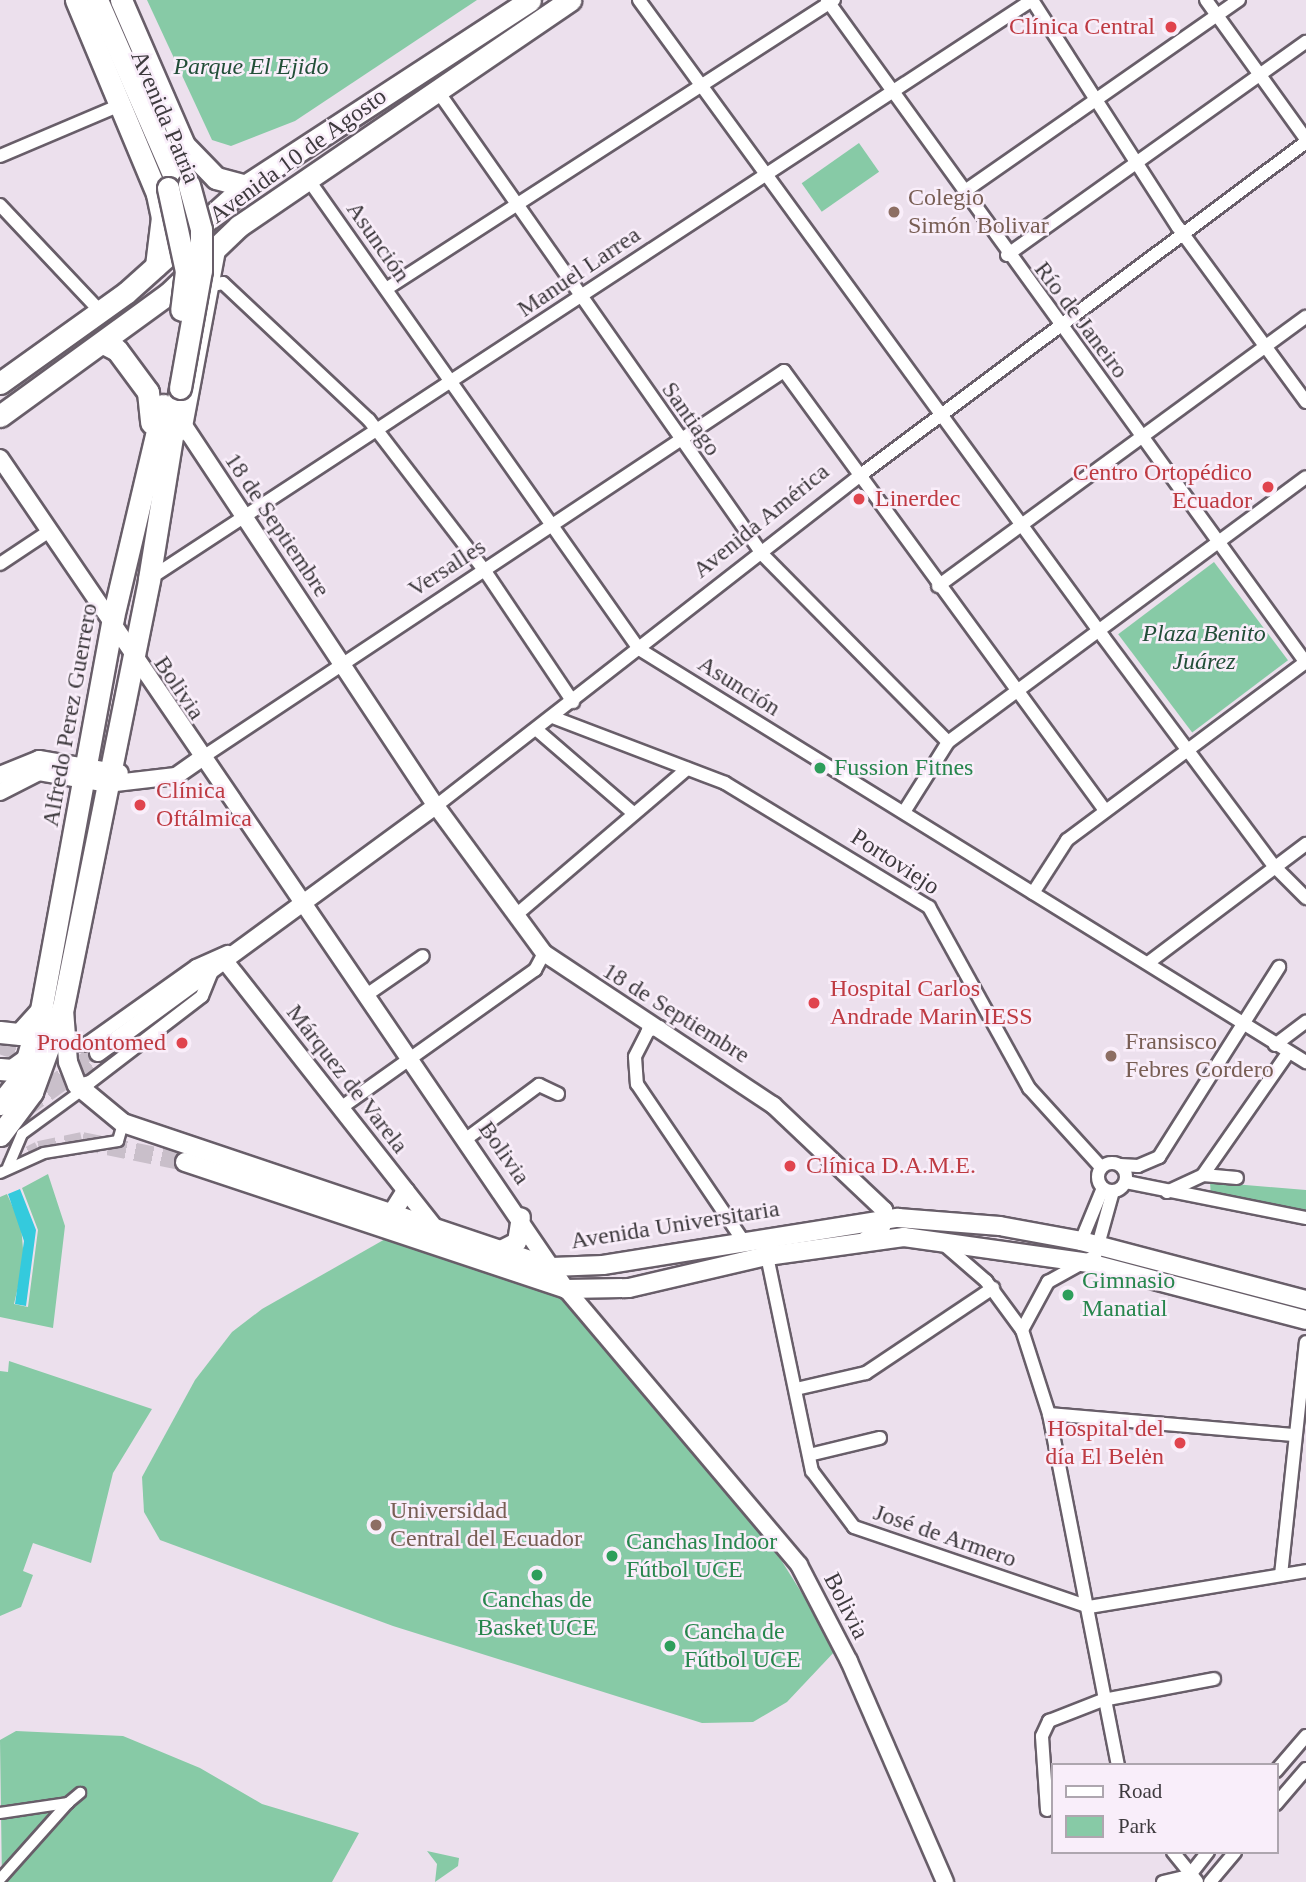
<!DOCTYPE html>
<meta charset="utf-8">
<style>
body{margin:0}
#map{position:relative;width:1306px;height:1882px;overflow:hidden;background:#ece0ed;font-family:"Times New Roman",serif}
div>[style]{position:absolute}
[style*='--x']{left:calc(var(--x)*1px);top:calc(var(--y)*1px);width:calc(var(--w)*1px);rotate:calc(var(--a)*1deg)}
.green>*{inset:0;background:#87caa6;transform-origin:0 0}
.water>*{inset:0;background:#34cadd}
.tertiary-tunnel>*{height:16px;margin-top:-8px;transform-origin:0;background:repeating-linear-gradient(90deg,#c9bfca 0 16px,transparent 0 24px)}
.secondary-tunnel>*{height:18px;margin-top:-9px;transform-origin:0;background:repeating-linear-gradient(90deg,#c9bfca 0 18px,transparent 0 27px)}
.primary-tunnel>*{height:21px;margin-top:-10.5px;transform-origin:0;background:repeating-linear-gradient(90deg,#c9bfca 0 21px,transparent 0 31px)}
.roads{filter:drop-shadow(2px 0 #685e69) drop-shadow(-2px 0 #685e69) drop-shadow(0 2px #685e69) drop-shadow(0 -2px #685e69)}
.pedestrian>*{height:10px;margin:-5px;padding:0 5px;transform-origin:5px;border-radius:5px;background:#fff}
.minor>*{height:12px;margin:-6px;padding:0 6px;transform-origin:6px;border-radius:6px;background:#fff}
.minor>.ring{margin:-6px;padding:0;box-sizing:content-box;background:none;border:12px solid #fff;border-radius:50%}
.tertiary>*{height:16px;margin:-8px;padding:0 8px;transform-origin:8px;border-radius:8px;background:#fff}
.secondary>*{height:18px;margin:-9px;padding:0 9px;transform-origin:9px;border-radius:9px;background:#fff}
.primary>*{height:21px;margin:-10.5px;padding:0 10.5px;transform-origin:10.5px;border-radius:10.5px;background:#fff}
.bridges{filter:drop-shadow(2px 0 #685e69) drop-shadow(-2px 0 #685e69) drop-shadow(0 2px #685e69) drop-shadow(0 -2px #685e69)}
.primary-bridge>*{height:21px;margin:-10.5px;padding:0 10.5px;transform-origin:10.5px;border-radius:10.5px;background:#fff}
.dots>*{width:19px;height:19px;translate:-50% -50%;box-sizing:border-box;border:4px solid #f9eefa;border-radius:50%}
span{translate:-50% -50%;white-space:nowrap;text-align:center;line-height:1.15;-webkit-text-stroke:5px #f9eefa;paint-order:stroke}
.health-label{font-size:24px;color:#be3a42}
.right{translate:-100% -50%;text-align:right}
.left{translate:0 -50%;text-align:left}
.park-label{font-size:24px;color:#224e38;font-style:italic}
.street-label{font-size:24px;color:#3e3a3e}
.education-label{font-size:24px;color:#785e54}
.leisure-label{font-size:24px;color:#27864d}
.legend{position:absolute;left:1051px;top:1763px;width:228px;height:91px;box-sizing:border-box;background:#f9eefa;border:2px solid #aea6af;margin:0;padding:9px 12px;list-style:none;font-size:21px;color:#3e3a3e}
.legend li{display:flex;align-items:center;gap:14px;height:35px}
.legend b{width:35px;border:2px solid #aea6af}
</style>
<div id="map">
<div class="green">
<div style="clip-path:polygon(147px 0,477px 0,295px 121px,231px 146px,212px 140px)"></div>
<div style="left:859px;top:143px;width:35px;height:70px;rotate:55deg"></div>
<div style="left:1214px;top:562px;width:123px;height:120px;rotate:53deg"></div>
<div style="clip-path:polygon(48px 1174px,65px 1226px,53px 1328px,0 1317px,0 1197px,7px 1194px,21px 1225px,24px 1261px,14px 1304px,28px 1307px,38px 1230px,22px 1188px)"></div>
<div style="clip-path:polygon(1210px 1182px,1306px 1190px,1306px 1215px,1211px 1197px)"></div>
<div style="clip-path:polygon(387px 1238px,550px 1292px,573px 1306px,776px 1552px,837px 1649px,787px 1702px,753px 1722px,702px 1723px,393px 1626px,160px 1540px,144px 1512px,142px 1477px,195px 1380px,232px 1332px,262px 1309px)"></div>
<div style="clip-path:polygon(9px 1361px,152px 1409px,113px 1473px,91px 1563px,33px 1543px,23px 1571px,33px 1575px,21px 1607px,0 1616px,0 1371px,8px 1372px)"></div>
<div style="clip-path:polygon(16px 1731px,123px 1736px,200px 1768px,262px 1804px,359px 1833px,332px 1882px,2px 1882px,0 1740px)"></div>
<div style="clip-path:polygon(427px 1851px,459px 1858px,458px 1866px,435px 1882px,437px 1864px)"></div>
</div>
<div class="water">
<div style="clip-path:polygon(20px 1189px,36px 1230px,26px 1306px,15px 1304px,24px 1241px,8px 1194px)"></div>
</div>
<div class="tertiary-tunnel">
<div style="--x:0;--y:1046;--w:36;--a:19"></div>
<div style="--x:34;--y:1058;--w:64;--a:-4.5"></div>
</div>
<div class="secondary-tunnel">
<div style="--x:6;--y:1167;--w:37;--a:-27"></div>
<div style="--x:39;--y:1150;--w:44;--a:-11.8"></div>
<div style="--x:82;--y:1141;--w:105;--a:11.5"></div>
</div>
<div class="primary-tunnel">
<div style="--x:208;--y:211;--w:23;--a:0"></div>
<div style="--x:231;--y:211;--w:26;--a:-32"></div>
<div style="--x:21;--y:1109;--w:89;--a:-35.8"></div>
</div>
<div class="roads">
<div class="pedestrian">
<div style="--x:8;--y:1167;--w:36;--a:-67"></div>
<div style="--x:22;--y:1134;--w:73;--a:-36.1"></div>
<div style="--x:0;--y:1173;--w:48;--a:-24.4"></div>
<div style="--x:44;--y:1153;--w:75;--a:-9.2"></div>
<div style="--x:118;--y:1141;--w:19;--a:-74"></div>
<div style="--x:0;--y:1813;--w:69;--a:-8.4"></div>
<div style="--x:68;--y:1803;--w:16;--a:-40"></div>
<div style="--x:1;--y:1878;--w:101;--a:-48.2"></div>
</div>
<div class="minor">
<div style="--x:639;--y:0;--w:789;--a:53.91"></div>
<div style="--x:1104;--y:638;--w:286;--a:53.3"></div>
<div style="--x:1275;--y:867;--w:44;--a:45"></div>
<div style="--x:827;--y:0;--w:818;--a:54.15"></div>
<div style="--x:1032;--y:0;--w:270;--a:57.3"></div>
<div style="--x:1178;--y:227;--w:217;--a:53.8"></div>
<div style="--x:1206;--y:0;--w:171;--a:54.3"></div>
<div style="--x:437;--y:90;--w:568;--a:54.97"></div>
<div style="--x:763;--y:555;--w:263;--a:45.3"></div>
<div style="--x:0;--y:156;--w:128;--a:-23"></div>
<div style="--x:308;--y:179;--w:575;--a:54.84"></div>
<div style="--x:639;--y:649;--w:785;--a:31.77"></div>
<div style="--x:965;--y:191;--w:334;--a:-34.9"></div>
<div style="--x:0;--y:205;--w:147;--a:46.7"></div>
<div style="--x:1007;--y:255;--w:367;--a:-35.5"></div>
<div style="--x:212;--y:285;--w:11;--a:-10"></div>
<div style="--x:223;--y:283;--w:200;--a:43.2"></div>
<div style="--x:369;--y:420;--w:190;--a:52.5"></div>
<div style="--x:485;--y:571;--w:158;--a:56.1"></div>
<div style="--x:386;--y:289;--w:533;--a:-32.83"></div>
<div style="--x:0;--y:564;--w:58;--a:-33.7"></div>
<div style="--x:149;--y:579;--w:1056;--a:-33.25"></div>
<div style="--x:938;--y:586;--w:456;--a:-36.2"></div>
<div style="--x:555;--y:718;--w:182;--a:20.9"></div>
<div style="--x:725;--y:783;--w:239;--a:31.3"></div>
<div style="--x:929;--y:907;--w:207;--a:61.1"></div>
<div style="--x:1029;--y:1088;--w:107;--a:47.7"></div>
<div style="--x:537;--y:730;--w:127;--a:40.8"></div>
<div style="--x:200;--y:759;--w:701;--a:-33.6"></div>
<div style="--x:784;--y:371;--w:542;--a:53.85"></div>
<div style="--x:436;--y:806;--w:540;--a:-37.93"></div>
<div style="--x:862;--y:474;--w:554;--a:-36.79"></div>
<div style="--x:904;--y:812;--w:83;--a:-57.8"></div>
<div style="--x:948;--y:742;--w:445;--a:-36.5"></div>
<div style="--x:1033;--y:893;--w:63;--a:-57.3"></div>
<div style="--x:1067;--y:840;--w:298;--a:-36.7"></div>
<div style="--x:516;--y:915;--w:225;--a:-40.5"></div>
<div style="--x:1148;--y:963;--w:198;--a:-37"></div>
<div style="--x:365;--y:996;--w:70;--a:-34.6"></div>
<div style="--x:660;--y:1027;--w:13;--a:162"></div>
<div style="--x:648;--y:1031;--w:29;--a:117"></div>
<div style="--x:635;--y:1057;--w:27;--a:86"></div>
<div style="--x:637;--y:1084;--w:187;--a:55.9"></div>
<div style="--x:65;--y:1035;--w:11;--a:52"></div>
<div style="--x:72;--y:1044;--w:13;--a:4"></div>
<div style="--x:85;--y:1045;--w:136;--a:-35.4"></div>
<div style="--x:196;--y:966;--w:35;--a:-24"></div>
<div style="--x:1275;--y:1045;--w:39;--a:-37"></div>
<div style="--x:77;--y:1085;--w:13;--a:-13"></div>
<div style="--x:90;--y:1082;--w:141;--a:-37.5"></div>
<div style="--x:202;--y:996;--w:27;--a:-68"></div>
<div style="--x:342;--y:1107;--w:237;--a:-35.4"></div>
<div style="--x:535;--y:970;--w:19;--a:-62"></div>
<div style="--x:466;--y:1139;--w:91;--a:-36.5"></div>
<div style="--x:539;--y:1085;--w:21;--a:25"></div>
<div class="ring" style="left:1098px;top:1163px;width:16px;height:16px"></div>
<div style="--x:1120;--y:1165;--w:18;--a:3"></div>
<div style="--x:1138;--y:1166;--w:23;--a:-23"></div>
<div style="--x:1159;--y:1157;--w:225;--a:-57.7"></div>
<div style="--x:1203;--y:1175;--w:34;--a:5"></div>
<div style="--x:1126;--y:1182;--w:184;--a:11.3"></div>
<div style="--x:1167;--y:1192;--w:40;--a:-25"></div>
<div style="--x:1203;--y:1175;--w:149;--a:-55.1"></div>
<div style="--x:1081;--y:1241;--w:57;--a:-67.5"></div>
<div style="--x:941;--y:1242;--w:60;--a:40.9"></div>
<div style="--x:986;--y:1281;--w:61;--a:53.7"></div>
<div style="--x:1022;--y:1330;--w:88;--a:72.2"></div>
<div style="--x:1049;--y:1414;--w:358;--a:78.9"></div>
<div style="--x:767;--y:1256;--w:220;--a:78.2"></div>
<div style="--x:812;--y:1471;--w:70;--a:53.1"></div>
<div style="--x:854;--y:1527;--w:248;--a:18.8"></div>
<div style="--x:1089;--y:1607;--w:220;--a:-9.4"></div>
<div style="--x:1022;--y:1330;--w:55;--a:-61.6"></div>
<div style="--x:1048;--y:1282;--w:54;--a:-29"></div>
<div style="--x:1095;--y:1256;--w:67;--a:-74.5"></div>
<div style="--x:796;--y:1389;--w:72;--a:-12.9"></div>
<div style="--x:866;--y:1373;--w:153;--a:-33.8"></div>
<div style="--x:1049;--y:1414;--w:245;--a:4.9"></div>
<div style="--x:809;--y:1455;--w:73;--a:-13.5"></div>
<div style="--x:1281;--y:1575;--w:234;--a:-83.9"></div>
<div style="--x:1276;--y:1771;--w:46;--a:-49.4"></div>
<div style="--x:1276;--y:1804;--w:46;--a:-49.4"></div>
<div style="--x:1047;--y:1810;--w:74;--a:-93.9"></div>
<div style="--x:1042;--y:1736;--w:17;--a:-65"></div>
<div style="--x:1049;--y:1721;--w:58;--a:-21.3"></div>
<div style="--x:1103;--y:1700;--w:113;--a:-10.7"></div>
<div style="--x:1173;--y:1852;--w:38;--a:51"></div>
<div style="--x:1163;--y:1882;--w:27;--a:-13"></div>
<div style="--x:1189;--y:1876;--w:31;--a:-52"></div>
<div style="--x:1210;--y:1882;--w:39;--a:-50"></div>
</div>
<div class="tertiary">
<div style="--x:175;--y:412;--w:473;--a:56.5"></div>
<div style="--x:436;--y:806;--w:182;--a:53.7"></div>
<div style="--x:544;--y:953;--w:275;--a:33.6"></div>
<div style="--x:773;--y:1105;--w:153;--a:43.4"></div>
<div style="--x:884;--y:1210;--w:17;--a:97"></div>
<div style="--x:882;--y:1227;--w:24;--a:142"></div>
<div style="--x:183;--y:432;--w:190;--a:-79.4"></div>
<div style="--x:0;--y:458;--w:1005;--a:55.74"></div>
<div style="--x:566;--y:1289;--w:361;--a:49.8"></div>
<div style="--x:799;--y:1565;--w:108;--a:62.5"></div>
<div style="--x:849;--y:1661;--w:241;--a:66.5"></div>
<div style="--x:0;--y:775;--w:42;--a:-22.3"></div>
<div style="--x:39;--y:759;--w:82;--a:9.8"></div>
<div style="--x:0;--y:792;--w:44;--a:-27.1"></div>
<div style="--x:39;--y:772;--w:69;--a:10"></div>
<div style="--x:107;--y:784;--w:69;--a:-6.6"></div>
<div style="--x:176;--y:776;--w:29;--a:-35"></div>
<div style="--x:225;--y:961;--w:335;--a:51.8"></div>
<div style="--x:98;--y:1053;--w:419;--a:-36.2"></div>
</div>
<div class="secondary">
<div style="--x:64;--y:1010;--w:52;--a:85.6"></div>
<div style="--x:68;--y:1062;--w:25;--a:69"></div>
<div style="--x:77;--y:1085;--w:60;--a:39.6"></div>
<div style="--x:123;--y:1123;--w:453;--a:18.6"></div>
<div style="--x:552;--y:1267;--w:51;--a:-2.2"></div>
<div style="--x:603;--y:1265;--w:299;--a:-9.1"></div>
<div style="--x:898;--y:1218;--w:102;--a:4.5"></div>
<div style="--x:1000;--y:1226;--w:82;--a:10.5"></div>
<div style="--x:1081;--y:1241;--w:233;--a:14.7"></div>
<div style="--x:185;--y:1162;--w:402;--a:18.4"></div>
<div style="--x:566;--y:1289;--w:63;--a:-0.9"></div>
<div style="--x:629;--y:1288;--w:142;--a:-13.1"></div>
<div style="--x:767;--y:1256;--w:138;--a:-7.9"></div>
<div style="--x:904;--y:1237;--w:187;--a:8"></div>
<div style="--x:1089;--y:1263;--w:224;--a:14.7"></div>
<div style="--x:389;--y:1218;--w:31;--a:-58"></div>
<div style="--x:503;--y:1249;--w:16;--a:-27"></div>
<div style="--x:517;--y:1242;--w:25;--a:-81"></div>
</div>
<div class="primary">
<div style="--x:76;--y:0;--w:210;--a:67.3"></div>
<div style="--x:157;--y:194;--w:24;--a:78"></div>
<div style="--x:162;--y:217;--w:49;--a:97"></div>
<div style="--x:97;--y:0;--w:200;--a:66.4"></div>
<div style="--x:121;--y:0;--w:158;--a:66.5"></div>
<div style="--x:184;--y:145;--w:46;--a:45.9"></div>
<div style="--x:216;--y:178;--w:30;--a:15"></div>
<div style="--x:105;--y:344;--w:13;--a:27"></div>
<div style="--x:117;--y:350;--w:52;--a:53.6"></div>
<div style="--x:148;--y:392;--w:31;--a:84"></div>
<div style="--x:0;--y:383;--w:156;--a:-35.6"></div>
<div style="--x:127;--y:292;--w:159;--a:-41.9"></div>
<div style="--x:245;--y:186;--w:340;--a:-33.1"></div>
<div style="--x:0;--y:416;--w:208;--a:-36"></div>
<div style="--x:168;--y:294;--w:98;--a:-43.8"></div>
<div style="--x:239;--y:226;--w:401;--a:-34.3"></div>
<div style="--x:0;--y:1032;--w:20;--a:6"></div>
<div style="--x:20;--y:1034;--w:27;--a:-48"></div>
<div style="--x:0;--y:1069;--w:12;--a:5"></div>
<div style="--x:12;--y:1070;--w:21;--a:-35"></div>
<div style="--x:0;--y:1104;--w:35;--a:-51"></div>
<div style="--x:22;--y:1077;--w:70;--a:-74.2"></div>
<div style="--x:41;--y:1010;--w:400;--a:-79.6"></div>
<div style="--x:113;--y:617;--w:218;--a:-76.7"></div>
<div style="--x:0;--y:1135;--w:54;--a:-53.3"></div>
<div style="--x:32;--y:1092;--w:90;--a:-70"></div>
<div style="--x:63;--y:1007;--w:437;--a:-78.6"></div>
<div style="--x:149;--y:579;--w:193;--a:-80.8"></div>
</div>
</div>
<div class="bridges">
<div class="primary-bridge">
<div style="--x:168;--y:188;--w:85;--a:77.8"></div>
<div style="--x:186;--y:271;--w:39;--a:97"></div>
<div style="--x:180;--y:388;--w:120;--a:-79.9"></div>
<div style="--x:201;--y:270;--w:41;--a:-90"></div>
<div style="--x:201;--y:229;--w:46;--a:-105.3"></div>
</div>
</div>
<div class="dots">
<div style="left:1171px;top:27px;background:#e0444e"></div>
<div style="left:894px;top:212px;background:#8d6e63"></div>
<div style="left:1268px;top:487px;background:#e0444e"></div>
<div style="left:859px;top:499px;background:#e0444e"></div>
<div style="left:820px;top:768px;background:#2e9e5b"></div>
<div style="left:140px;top:805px;background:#e0444e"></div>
<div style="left:814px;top:1003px;background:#e0444e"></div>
<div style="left:182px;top:1043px;background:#e0444e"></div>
<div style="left:1111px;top:1056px;background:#8d6e63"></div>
<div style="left:790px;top:1166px;background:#e0444e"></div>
<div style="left:1068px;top:1295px;background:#2e9e5b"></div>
<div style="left:1180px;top:1443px;background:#e0444e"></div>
<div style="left:376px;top:1525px;background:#8d6e63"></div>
<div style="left:612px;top:1556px;background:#2e9e5b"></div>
<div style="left:537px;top:1575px;background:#2e9e5b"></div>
<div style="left:670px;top:1646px;background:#2e9e5b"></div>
</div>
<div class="health-label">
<span class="right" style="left:1155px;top:27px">Clínica Central</span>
<span class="right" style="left:1252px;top:487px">Centro Ortopédico<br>Ecuador</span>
<span class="left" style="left:875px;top:499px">Linerdec</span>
<span class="left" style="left:156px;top:805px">Clínica<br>Oftálmica</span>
<span class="left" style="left:830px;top:1003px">Hospital Carlos<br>Andrade Marin IESS</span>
<span class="right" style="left:166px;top:1043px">Prodontomed</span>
<span class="left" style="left:806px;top:1166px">Clínica D.A.M.E.</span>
<span class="right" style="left:1164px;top:1443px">Hospital del<br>día El Belėn</span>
</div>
<div class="park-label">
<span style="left:251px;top:67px">Parque El Ejido</span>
<span style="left:1204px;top:648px">Plaza Benito<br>Juárez</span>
</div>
<div class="street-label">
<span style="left:165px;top:117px;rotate:67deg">Avenida Patria</span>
<span style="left:298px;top:156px;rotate:-36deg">Avenida 10 de Agosto</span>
<span style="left:378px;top:242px;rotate:55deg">Asunción</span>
<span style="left:579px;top:272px;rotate:-34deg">Manuel Larrea</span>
<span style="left:1081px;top:320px;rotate:53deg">Río de Janeiro</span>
<span style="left:691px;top:419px;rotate:55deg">Santiago</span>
<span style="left:761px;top:521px;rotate:-39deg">Avenida América</span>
<span style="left:277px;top:525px;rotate:56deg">18 de Septiembre</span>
<span style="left:447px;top:568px;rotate:-33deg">Versalles</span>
<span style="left:739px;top:686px;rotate:32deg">Asunción</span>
<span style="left:179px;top:688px;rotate:56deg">Bolivia</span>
<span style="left:70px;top:715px;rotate:-80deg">Alfredo Perez Guerrero</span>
<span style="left:895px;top:862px;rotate:33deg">Portoviejo</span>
<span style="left:676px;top:1013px;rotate:32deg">18 de Septiembre</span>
<span style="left:347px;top:1079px;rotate:52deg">Márquez de Varela</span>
<span style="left:504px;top:1153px;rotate:55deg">Bolivia</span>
<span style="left:675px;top:1225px;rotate:-9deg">Avenida Universitaria</span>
<span style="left:945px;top:1536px;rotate:19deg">José de Armero</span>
<span style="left:846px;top:1606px;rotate:63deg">Bolivia</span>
</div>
<div class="education-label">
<span class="left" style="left:908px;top:212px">Colegio<br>Simón Bolivar</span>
<span class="left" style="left:1125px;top:1056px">Fransisco<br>Febres Cordero</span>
<span class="left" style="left:390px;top:1525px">Universidad<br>Central del Ecuador</span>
</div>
<div class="leisure-label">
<span class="left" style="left:834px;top:768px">Fussion Fitnes</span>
<span class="left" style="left:1082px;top:1295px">Gimnasio<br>Manatial</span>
<span class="left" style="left:626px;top:1556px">Canchas Indoor<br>Fútbol UCE</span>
<span style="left:537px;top:1614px">Canchas de<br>Basket UCE</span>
<span class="left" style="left:684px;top:1646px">Cancha de<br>Fútbol UCE</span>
</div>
<ul class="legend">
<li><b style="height:9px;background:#fff"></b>Road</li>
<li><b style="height:19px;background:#87caa6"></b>Park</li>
</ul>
</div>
